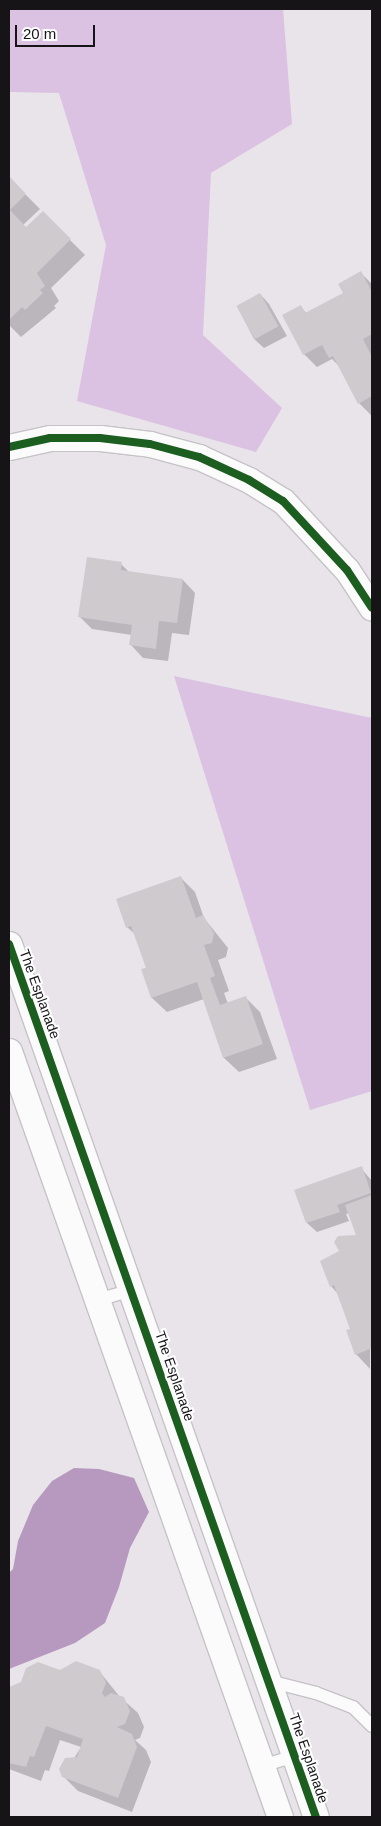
<!DOCTYPE html>
<style>
body{margin:0}
#map{position:relative;width:381px;height:1826px;overflow:hidden;background:#e9e4ea;font-family:Arial,sans-serif}
div>[style]{position:absolute}
[style*='--x']{left:calc(var(--x)*1px);top:calc(var(--y)*1px);width:calc(var(--w)*1px);rotate:calc(var(--a)*1deg)}
.forest>*{inset:0;background:#dbc1e2}
.water>*{inset:0;background:#b799c0}
.shadow>*{inset:0;background:#0003}
.building>*{inset:0;background:#cecace;transform-origin:0 0}
.roads{filter:drop-shadow(1px 0 #c6c3c7) drop-shadow(-1px 0 #c6c3c7) drop-shadow(0 1px #c6c3c7) drop-shadow(0 -1px #c6c3c7)}
.lane>*{height:12px;margin:-6px;padding:0 6px;transform-origin:6px;border-radius:6px;background:#fcfbfc}
.street>*{height:25px;margin:-12.5px;padding:0 12.5px;transform-origin:12.5px;border-radius:12.5px;background:#fcfbfc}
.cycleway>*{height:8px;margin:-4px;padding:0 4px;transform-origin:4px;border-radius:4px;background:#1b5e20}
span{translate:-50% -50%;white-space:nowrap;text-align:center;line-height:1.15;-webkit-text-stroke:4px #fff;paint-order:stroke}
.street-label{font-size:14px;color:#161417}
.frame{position:absolute;inset:0;border:10px solid #161417;pointer-events:none}
.scale{position:absolute;left:15px;top:25px;width:80px;height:22px;box-sizing:border-box;border:2px solid #161417;border-top:0;padding-left:6px;font-size:15px;line-height:18px;white-space:nowrap;color:#161417;-webkit-text-stroke:4px #fff;paint-order:stroke}
</style>
<div id="map">
<div class="forest">
<div style="clip-path:polygon(9px 9px,283px 9px,292px 124px,211px 173px,203px 335px,282px 408px,256px 452px,77px 401px,106px 245px,59px 93px,9px 92px)"></div>
<div style="clip-path:polygon(174px 676px,372px 718px,372px 1091px,310px 1110px)"></div>
</div>
<div class="water">
<div style="clip-path:polygon(74px 1468px,99px 1469px,134px 1478px,149px 1512px,130px 1548px,119px 1587px,105px 1623px,75px 1643px,9px 1669px,9px 1573px,13px 1569px,18px 1541px,33px 1505px,52px 1481px)"></div>
</div>
<div class="shadow">
<div style="clip-path:polygon(9px 178px,40px 209px,23px 225px,27px 229px,43px 213px,85px 255px,51px 288px,59px 301px,54px 306px,56px 308px,21px 337px,9px 325px)"></div>
<div style="clip-path:polygon(361px 273px,372px 284px,372px 416px,359px 403px,340px 367px,332px 359px,317px 367px,304px 354px,301px 307px,307px 314px,344px 294px)"></div>
<div style="clip-path:polygon(260px 294px,269px 304px,287px 336px,264px 348px,254px 339px,237px 306px)"></div>
<div style="clip-path:polygon(121px 564px,130px 573px,183px 580px,195px 593px,189px 635px,172px 633px,168px 661px,143px 658px,131px 645px,132px 635px,92px 629px,80px 617px)"></div>
<div style="clip-path:polygon(181px 878px,195px 892px,204px 918px,228px 948px,226px 957px,218px 960px,229px 991px,224px 993px,228px 1004px,246px 998px,260px 1012px,277px 1059px,239px 1072px,224px 1058px,204px 999px,167px 1012px,152px 998px,142px 970px,147px 968px,136px 935px,127px 927px)"></div>
<div style="clip-path:polygon(361px 1168px,372px 1181px,370px 1369px,356px 1354px,352px 1329px,338px 1294px,331px 1286px,357px 1236px,349px 1213px,346px 1214px,349px 1221px,317px 1232px,307px 1223px,296px 1191px)"></div>
<div style="clip-path:polygon(60px 1671px,99px 1671px,120px 1697px,138px 1713px,144px 1727px,140px 1738px,135px 1740px,146px 1750px,151px 1762px,132px 1812px,78px 1791px,63px 1776px,81px 1747px,60px 1740px,49px 1771px,45px 1770px,41px 1781px,9px 1769px,9px 1689px)"></div>
</div>
<div class="building">
<div style="clip-path:polygon(9px 176px,26px 194px,10px 210px,26px 227px,43px 211px,71px 239px,37px 273px,45px 286px,40px 290px,43px 293px,25px 310px,22px 307px,9px 320px)"></div>
<div style="clip-path:polygon(361px 271px,372px 292px,372px 334px,363px 339px,372px 357px,372px 396px,358px 404px,333px 356px,329px 358px,322px 345px,303px 355px,282px 315px,301px 305px,305px 313px,343px 293px,338px 284px)"></div>
<div style="left:260px;top:293px;width:38px;height:27px;rotate:61deg"></div>
<div style="clip-path:polygon(87px 557px,122px 562px,121px 570px,183px 579px,177px 623px,159px 621px,156px 649px,129px 645px,132px 625px,78px 617px)"></div>
<div style="clip-path:polygon(181px 876px,196px 918px,203px 915px,214px 933px,212px 943px,204px 945px,215px 976px,210px 978px,220px 1005px,246px 996px,263px 1044px,223px 1058px,197px 982px,151px 998px,141px 969px,146px 968px,131px 926px,126px 928px,116px 899px)"></div>
<div style="clip-path:polygon(362px 1166px,371px 1193px,337px 1205px,340px 1212px,306px 1223px,294px 1190px)"></div>
<div style="clip-path:polygon(372px 1195px,372px 1348px,355px 1355px,346px 1330px,350px 1329px,334px 1285px,330px 1287px,320px 1261px,339px 1251px,334px 1242px,338px 1236px,356px 1235px,345px 1205px)"></div>
<div style="clip-path:polygon(76px 1661px,100px 1670px,106px 1683px,102px 1693px,105px 1697px,111px 1693px,124px 1697px,130px 1711px,125px 1724px,117px 1727px,132px 1734px,137px 1747px,118px 1798px,62px 1777px,59px 1769px,65px 1758px,77px 1757px,83px 1739px,46px 1726px,34px 1757px,30px 1756px,26px 1767px,9px 1763px,9px 1687px,21px 1682px,26px 1668px,38px 1662px,60px 1670px)"></div>
</div>
<div class="roads">
<div class="lane">
<div style="--x:97;--y:1300;--w:35;--a:-16"></div>
<div style="--x:269;--y:1681;--w:49;--a:14.3"></div>
<div style="--x:316;--y:1693;--w:40;--a:21"></div>
<div style="--x:353;--y:1707;--w:27;--a:45"></div>
<div style="--x:262;--y:1766;--w:34;--a:-17"></div>
</div>
<div class="street">
<div style="--x:9;--y:447;--w:42;--a:-12.4"></div>
<div style="--x:50;--y:438;--w:50;--a:0"></div>
<div style="--x:100;--y:438;--w:50;--a:6.8"></div>
<div style="--x:150;--y:444;--w:51;--a:14.9"></div>
<div style="--x:199;--y:457;--w:55;--a:24.7"></div>
<div style="--x:249;--y:480;--w:40;--a:32"></div>
<div style="--x:283;--y:501;--w:94;--a:47.2"></div>
<div style="--x:347;--y:570;--w:45;--a:56.7"></div>
<div style="--x:9;--y:944;--w:925;--a:70.63"></div>
<div style="--x:9;--y:1051;--w:813;--a:70.52"></div>
</div>
</div>
<div class="cycleway">
<div style="--x:9;--y:447;--w:42;--a:-12.4"></div>
<div style="--x:50;--y:438;--w:50;--a:0"></div>
<div style="--x:100;--y:438;--w:50;--a:6.8"></div>
<div style="--x:150;--y:444;--w:51;--a:14.9"></div>
<div style="--x:199;--y:457;--w:55;--a:24.7"></div>
<div style="--x:249;--y:480;--w:40;--a:32"></div>
<div style="--x:283;--y:501;--w:94;--a:47.2"></div>
<div style="--x:347;--y:570;--w:45;--a:56.7"></div>
<div style="--x:9;--y:944;--w:925;--a:70.63"></div>
</div>
<div class="street-label">
<span style="left:40px;top:994px;rotate:70deg">The Esplanade</span>
<span style="left:175px;top:1376px;rotate:71deg">The Esplanade</span>
<span style="left:309px;top:1758px;rotate:71deg">The Esplanade</span>
</div>
<div class="frame"></div>
<div class="scale">20 m</div>
</div>
